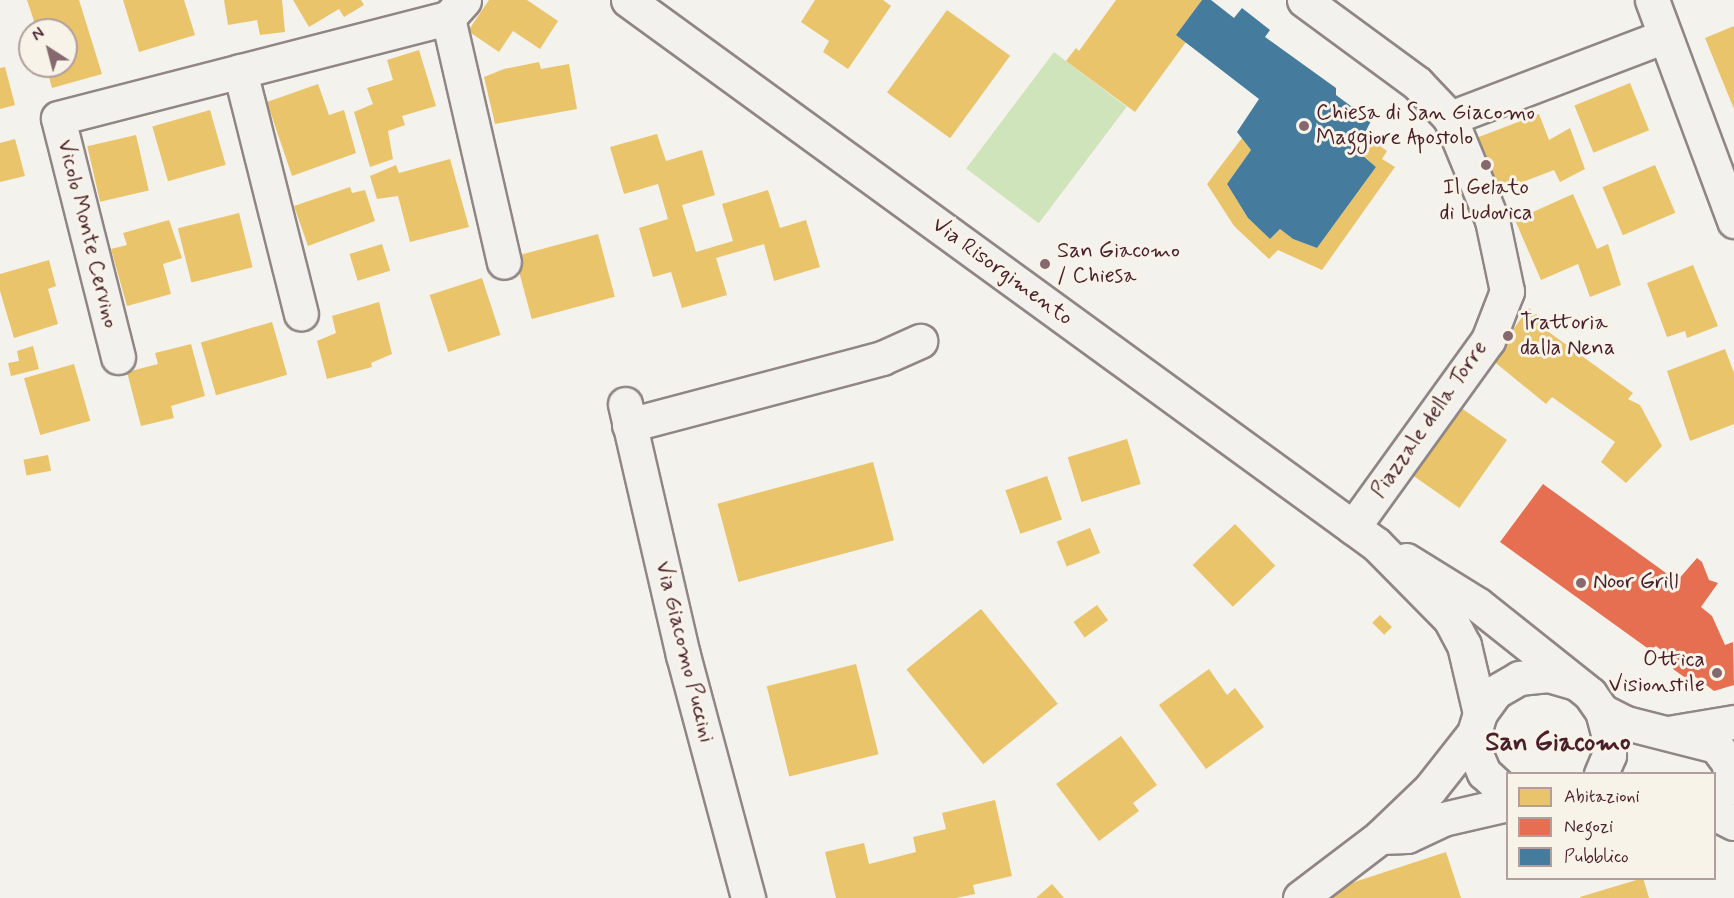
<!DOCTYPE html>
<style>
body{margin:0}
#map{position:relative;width:1734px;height:898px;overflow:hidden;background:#f4f2ec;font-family:Mynerve,sans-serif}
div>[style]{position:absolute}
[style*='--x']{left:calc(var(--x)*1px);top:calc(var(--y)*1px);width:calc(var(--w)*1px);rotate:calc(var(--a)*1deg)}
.green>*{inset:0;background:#d0e4bb;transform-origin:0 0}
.homes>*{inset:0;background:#e9c46a;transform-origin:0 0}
.shops>*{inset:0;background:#e76f51}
.public>*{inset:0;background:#457b9d}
.roads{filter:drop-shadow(2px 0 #8f8685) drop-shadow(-2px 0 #8f8685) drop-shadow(0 2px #8f8685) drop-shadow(0 -2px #8f8685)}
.minor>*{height:33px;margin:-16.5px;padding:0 16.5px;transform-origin:16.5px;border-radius:16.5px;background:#f2f1ed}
.major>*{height:33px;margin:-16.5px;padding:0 16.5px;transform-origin:16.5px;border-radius:16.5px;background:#f2f1ed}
.dots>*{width:16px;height:16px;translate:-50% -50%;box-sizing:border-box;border:3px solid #f7f3e8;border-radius:50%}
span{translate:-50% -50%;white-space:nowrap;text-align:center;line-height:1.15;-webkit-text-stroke:6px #f7f3e8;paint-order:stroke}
.poi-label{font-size:22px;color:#4a1f2b}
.left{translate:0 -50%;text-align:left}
.right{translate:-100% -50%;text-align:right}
.street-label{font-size:22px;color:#4a1f2b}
.quarter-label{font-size:26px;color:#4a1f2b;font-weight:700}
.legend{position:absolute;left:1506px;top:772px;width:210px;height:108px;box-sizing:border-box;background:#f7f3e8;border:2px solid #b29e9c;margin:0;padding:8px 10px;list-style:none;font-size:18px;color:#4a1f2b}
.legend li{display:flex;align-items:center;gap:12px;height:30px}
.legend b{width:30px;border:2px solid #b29e9c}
.north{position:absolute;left:18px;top:18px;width:60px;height:60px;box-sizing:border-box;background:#f7f3e8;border:2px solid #b29e9c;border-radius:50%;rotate:324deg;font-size:16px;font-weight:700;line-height:24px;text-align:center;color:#4a1f2b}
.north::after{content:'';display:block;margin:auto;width:21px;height:27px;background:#86696f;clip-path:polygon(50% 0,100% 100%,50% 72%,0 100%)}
</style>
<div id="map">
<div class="green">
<div style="left:1054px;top:52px;width:91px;height:146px;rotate:37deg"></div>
</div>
<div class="homes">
<div style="clip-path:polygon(27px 0,79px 0,102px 74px,52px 88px,46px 66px,66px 66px,66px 30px,37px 30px)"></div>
<div style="clip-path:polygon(123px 0,184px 0,195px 35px,139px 52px)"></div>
<div style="clip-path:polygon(224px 0,282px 0,285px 32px,260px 35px,257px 20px,228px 25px)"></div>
<div style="clip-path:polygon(293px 0,361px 0,364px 5px,344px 17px,339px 9px,309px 27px)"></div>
<div style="clip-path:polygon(489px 0,527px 0,558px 21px,540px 49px,513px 31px,499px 52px,468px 31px)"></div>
<div style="clip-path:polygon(815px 0,883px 0,891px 6px,848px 69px,823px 52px,829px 41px,801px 22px)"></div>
<div style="clip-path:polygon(1116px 0,1202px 0,1176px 35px,1186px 42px,1135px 112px,1066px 61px,1076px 48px,1079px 51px)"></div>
<div style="left:947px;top:10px;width:78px;height:102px;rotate:36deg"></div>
<div style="clip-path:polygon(1734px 26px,1734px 109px,1705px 38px)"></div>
<div style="clip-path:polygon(419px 50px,436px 106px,402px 116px,405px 125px,388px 131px,393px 159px,370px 167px,354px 112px,373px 104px,367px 88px,393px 80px,387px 60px)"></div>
<div style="clip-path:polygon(539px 62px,541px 69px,569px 64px,577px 109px,495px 124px,484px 77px,504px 69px)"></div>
<div style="clip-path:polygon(5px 67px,15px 105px,0 109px,0 68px)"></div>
<div style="left:1630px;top:83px;width:51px;height:60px;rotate:68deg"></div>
<div style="clip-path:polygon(318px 84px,329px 115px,344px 110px,356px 153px,292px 176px,267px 102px)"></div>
<div style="left:210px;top:110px;width:57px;height:60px;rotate:74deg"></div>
<div style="clip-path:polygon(1539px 114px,1549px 140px,1570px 128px,1585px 169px,1560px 182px,1554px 170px,1497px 192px,1476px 138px)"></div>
<div style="clip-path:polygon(657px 134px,666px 161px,702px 150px,715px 195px,682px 205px,696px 252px,733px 241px,722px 204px,768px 190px,780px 228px,806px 220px,820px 267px,774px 281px,764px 244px,716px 258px,727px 295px,682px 308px,671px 272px,653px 277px,639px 228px,668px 219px,658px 184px,624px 194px,610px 147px)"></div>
<div style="clip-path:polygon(1364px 134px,1387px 151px,1382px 159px,1395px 167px,1322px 270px,1278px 250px,1269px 259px,1234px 226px,1207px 184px,1242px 138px,1251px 150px,1227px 184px,1248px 218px,1270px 239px,1280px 229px,1293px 239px,1317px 248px,1376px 167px,1356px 150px)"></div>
<div style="left:136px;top:135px;width:57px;height:50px;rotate:77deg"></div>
<div style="clip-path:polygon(15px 139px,25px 176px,0 182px,0 143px)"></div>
<div style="clip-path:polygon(450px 159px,469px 227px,410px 242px,398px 196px,377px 199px,370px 176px,396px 165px,399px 173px)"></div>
<div style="left:1655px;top:165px;width:52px;height:57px;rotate:67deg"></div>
<div style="clip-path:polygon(350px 187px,352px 193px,365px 190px,375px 221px,308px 246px,294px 206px)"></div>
<div style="clip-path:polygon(1573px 194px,1597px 249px,1608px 244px,1621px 285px,1590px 297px,1578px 264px,1541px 280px,1515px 220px)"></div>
<div style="left:239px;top:213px;width:56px;height:63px;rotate:76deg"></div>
<div style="clip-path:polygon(169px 220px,182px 258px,163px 264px,171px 294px,127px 306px,111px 249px,127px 245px,123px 233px)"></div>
<div style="left:598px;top:234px;width:65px;height:86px;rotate:75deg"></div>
<div style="left:382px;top:244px;width:28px;height:34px;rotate:73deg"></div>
<div style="clip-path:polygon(49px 260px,56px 286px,48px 289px,58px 324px,14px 338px,0 291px,0 274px)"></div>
<div style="clip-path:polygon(1693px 265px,1718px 326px,1687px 338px,1685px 331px,1667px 337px,1647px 283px)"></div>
<div style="left:482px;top:278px;width:60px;height:55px;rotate:72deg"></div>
<div style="clip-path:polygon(379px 302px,392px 354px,371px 363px,372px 367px,327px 379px,317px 341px,336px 333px,332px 316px)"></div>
<div style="clip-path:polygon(1529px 308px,1549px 325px,1546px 330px,1633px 393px,1628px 399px,1640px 405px,1662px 446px,1626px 483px,1601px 462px,1615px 442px,1552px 397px,1546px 404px,1491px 359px)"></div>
<div style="left:272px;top:322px;width:55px;height:74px;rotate:74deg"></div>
<div style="clip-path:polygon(191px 344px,205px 396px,171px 406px,174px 418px,141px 426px,127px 372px,158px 364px,155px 353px)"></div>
<div style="clip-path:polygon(33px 346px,39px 369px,11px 376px,8px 363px,19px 361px,17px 351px)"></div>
<div style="clip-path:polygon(1725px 349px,1734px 373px,1734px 424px,1690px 441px,1667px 371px)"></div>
<div style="left:74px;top:364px;width:59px;height:52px;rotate:74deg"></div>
<div style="left:1457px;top:405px;width:61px;height:83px;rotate:35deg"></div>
<div style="left:1127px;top:439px;width:47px;height:62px;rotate:73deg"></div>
<div style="left:48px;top:455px;width:16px;height:25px;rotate:79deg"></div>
<div style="left:873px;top:462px;width:81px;height:161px;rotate:75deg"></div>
<div style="left:1047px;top:476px;width:46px;height:44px;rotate:71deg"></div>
<div style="left:1235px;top:524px;width:58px;height:59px;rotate:46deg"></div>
<div style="left:1090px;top:528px;width:27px;height:36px;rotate:68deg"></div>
<div style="left:1097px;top:605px;width:19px;height:29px;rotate:54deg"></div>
<div style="left:981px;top:609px;width:122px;height:96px;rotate:51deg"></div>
<div style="left:1380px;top:615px;width:17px;height:11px;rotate:45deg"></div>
<div style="left:856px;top:664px;width:93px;height:92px;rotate:76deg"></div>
<div style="clip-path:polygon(1209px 669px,1227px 695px,1235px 688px,1264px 727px,1206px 769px,1159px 705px)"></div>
<div style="clip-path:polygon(1121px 736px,1157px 785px,1133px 803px,1139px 811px,1099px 841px,1056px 784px)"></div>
<div style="clip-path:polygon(995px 800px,1012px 876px,973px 885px,975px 894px,956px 898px,836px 898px,825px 852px,864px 843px,869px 864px,916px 852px,913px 837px,946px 829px,942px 813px)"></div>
<div style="clip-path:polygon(1446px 852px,1461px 898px,1330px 898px,1327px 891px)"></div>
<div style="clip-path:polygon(1643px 878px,1649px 898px,1580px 898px,1580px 897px)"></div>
<div style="clip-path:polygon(1052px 884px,1064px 898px,1036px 898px)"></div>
</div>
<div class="shops">
<div style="clip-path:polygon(1543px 484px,1677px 581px,1697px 558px,1702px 562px,1709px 580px,1718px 583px,1701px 607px,1712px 616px,1725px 645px,1733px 642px,1734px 685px,1714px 691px,1693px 675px,1687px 679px,1673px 669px,1676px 662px,1656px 646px,1650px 650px,1500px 542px)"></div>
</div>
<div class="public">
<div style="clip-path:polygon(1202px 0,1211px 0,1234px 18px,1242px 8px,1270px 30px,1265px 37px,1336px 88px,1336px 95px,1371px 121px,1356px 150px,1376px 167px,1317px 248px,1293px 239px,1280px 229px,1270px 239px,1248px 218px,1227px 184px,1251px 150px,1237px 132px,1259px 99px,1176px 35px)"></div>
</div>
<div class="roads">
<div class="minor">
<div style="--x:1304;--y:0;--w:140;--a:36.3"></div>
<div style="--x:1417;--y:83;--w:48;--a:46.7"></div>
<div style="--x:1450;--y:118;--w:110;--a:67.6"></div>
<div style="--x:1492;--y:220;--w:73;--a:78.1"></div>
<div style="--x:1507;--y:291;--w:53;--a:111.2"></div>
<div style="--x:1488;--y:340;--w:231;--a:125.8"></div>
<div style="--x:1652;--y:0;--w:236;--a:69.6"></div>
<div style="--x:448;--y:18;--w:250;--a:77.1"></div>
<div style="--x:240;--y:71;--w:250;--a:75.9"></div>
<div style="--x:1450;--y:118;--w:230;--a:-20.9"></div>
<div style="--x:118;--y:357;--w:246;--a:-104.1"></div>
<div style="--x:58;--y:118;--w:403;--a:-14.4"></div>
<div style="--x:448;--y:18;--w:24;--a:-48"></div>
<div style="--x:625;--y:404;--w:258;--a:77"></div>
<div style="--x:683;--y:655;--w:252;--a:75"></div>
<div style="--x:629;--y:425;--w:262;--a:-14.8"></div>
<div style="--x:882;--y:358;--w:42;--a:-24.1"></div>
<div style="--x:1674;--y:732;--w:61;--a:-9.5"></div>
<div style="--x:1380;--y:837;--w:27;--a:-2"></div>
<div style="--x:1407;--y:836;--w:40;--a:-25"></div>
<div style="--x:1443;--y:819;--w:67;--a:-13"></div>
<div style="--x:1300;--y:898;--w:101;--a:-37.3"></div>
<div style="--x:1380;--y:837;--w:69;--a:-43.8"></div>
<div style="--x:1430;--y:789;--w:71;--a:-51.8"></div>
</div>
<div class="major">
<div style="--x:628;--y:0;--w:925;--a:36.03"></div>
<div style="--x:1376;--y:544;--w:105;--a:45.4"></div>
<div style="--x:1450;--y:619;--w:30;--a:62"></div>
<div style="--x:1464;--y:645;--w:70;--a:76.8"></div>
<div style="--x:1406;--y:560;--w:84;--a:31.8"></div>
<div style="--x:1477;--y:604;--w:144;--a:38.5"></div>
<div style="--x:1590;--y:694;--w:21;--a:55"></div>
<div style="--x:1602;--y:711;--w:24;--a:75"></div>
<div style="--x:1608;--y:734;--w:21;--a:87"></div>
<div style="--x:1609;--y:755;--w:21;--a:113"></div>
<div style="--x:1602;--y:711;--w:27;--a:27"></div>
<div style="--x:1626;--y:723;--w:93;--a:14.3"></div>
<div style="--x:1716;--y:746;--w:21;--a:53"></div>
<div style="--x:1729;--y:763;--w:18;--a:87"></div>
<div style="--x:1730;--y:781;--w:26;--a:127"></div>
<div style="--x:1508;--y:795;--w:33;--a:-137"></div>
<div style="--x:1484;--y:773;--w:23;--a:-113"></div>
<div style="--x:1475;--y:752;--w:19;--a:-93"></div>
<div style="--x:1474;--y:733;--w:21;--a:-73"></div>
<div style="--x:1480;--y:713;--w:26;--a:-54"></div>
<div style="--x:1495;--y:692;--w:28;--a:-30"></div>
<div style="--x:1519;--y:678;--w:29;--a:-6"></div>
<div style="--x:1548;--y:675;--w:26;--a:16"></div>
<div style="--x:1714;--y:813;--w:22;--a:27"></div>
</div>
</div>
<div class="dots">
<div style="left:1304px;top:126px;background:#86696f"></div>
<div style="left:1486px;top:165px;background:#86696f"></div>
<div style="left:1045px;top:264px;background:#86696f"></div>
<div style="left:1508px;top:336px;background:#86696f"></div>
<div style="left:1581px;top:583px;background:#86696f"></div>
<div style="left:1717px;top:673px;background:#86696f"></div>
</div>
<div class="poi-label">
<span class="left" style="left:1316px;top:126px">Chiesa di San Giacomo<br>Maggiore Apostolo</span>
<span style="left:1486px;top:201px">Il Gelato<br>di Ludovica</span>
<span class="left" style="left:1057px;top:264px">San Giacomo<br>/ Chiesa</span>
<span class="left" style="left:1520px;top:336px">Trattoria<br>dalla Nena</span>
<span class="left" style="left:1593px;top:583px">Noor Grill</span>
<span class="right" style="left:1705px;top:673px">Ottica<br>Visionstile</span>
</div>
<div class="street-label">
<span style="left:87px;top:234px;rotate:76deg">Vicolo Monte Cervino</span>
<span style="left:1002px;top:272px;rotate:36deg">Via Risorgimento</span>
<span style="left:1430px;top:420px;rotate:-55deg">Piazzale della Torre</span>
<span style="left:684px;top:652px;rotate:76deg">Via Giacomo Puccini</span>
</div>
<div class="quarter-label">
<span style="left:1558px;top:744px">San Giacomo</span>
</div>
<ul class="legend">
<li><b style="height:16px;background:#e9c46a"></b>Abitazioni</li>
<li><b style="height:16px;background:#e76f51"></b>Negozi</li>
<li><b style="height:16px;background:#457b9d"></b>Pubblico</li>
</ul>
<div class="north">N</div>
</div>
